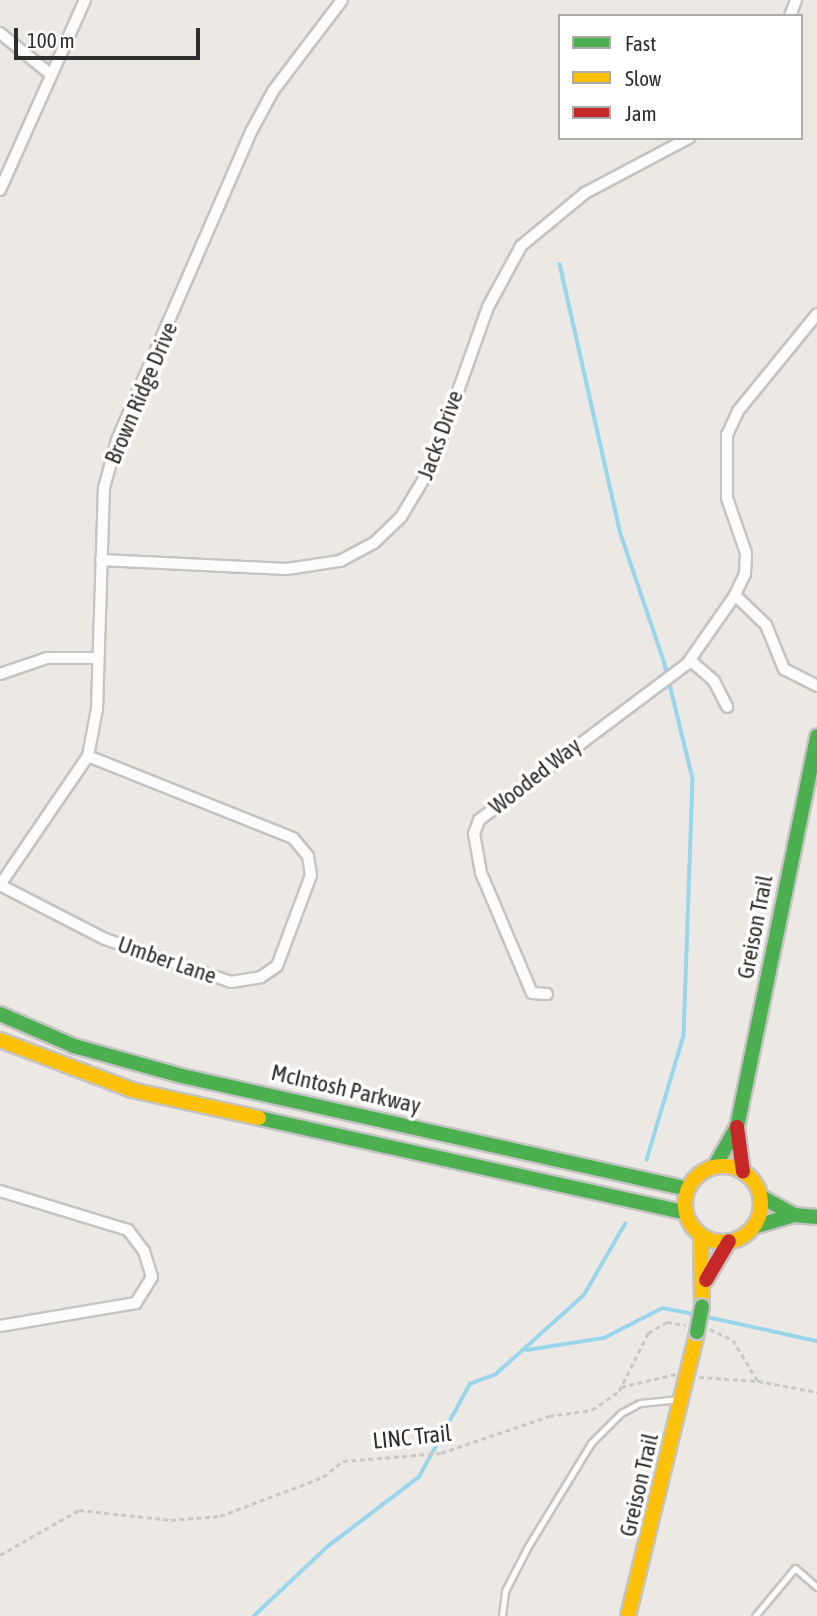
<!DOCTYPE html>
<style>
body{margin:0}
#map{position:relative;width:817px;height:1616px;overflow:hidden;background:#ece8e4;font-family:"Asap Condensed",sans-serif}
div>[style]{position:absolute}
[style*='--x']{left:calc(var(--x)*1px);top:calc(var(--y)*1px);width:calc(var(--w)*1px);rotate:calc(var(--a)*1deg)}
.stream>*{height:3.5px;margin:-1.75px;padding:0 1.75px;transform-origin:1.75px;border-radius:1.75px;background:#99d6ec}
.path>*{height:2.5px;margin-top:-1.25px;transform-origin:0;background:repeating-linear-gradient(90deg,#c9c9c8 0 5px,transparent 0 8.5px)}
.roads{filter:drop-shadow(2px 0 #c5c4c5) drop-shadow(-2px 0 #c5c4c5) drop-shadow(0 2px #c5c4c5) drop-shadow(0 -2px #c5c4c5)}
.lane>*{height:5px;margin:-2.5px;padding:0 2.5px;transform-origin:2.5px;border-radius:2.5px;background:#fcfcfb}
.street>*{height:10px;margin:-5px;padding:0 5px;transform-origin:5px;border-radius:5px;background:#fcfcfb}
.fast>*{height:14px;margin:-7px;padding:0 7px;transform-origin:7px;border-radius:7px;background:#4caf50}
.slow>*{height:14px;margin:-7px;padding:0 7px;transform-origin:7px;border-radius:7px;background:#ffc107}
.slow>.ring{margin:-7px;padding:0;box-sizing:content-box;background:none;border:14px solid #ffc107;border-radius:50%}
.jam>*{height:14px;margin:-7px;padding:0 7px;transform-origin:7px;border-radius:7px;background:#c62828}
.bridges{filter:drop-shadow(2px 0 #c5c4c5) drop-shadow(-2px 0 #c5c4c5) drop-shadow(0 2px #c5c4c5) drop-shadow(0 -2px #c5c4c5)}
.fast-bridge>*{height:14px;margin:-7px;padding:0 7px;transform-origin:7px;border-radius:7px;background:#4caf50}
span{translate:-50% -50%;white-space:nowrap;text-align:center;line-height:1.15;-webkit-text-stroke:7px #fff;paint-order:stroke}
.street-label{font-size:23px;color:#2e2e2e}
.legend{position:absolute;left:558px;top:14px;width:245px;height:126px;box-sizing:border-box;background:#fff;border:2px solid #ababab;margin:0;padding:9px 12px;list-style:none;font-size:21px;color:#2e2e2e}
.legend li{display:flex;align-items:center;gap:14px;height:35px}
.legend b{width:35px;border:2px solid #ababab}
.scale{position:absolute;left:14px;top:28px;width:186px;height:32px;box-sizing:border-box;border:4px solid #2e2e2e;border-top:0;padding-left:9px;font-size:21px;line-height:24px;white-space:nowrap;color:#2e2e2e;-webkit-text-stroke:5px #fff;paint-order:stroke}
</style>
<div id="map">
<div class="stream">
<div style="--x:560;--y:264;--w:274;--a:77.3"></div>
<div style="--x:620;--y:531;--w:140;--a:71.3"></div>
<div style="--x:665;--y:664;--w:118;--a:76.3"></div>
<div style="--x:693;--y:779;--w:257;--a:92"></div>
<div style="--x:684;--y:1036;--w:129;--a:106.6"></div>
<div style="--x:703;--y:1316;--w:117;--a:12.4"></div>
<div style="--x:527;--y:1350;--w:78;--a:-8.9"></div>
<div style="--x:604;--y:1338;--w:66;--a:-27"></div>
<div style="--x:663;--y:1308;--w:33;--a:11"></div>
<div style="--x:254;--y:1616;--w:100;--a:-43.4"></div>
<div style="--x:327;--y:1547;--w:116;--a:-37.3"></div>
<div style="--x:419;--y:1477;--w:106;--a:-61.3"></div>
<div style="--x:470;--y:1384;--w:28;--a:-21"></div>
<div style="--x:496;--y:1374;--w:118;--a:-41.9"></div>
<div style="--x:584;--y:1295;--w:82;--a:-60"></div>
</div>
<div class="path">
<div style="--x:710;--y:1329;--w:25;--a:26"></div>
<div style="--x:733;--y:1340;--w:48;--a:58.6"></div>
<div style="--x:758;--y:1381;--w:60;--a:10.6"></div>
<div style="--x:699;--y:1377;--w:59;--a:3.9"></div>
<div style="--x:621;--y:1387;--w:56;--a:-13.5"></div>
<div style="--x:0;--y:1555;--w:91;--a:-29.7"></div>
<div style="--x:79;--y:1510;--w:93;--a:6.2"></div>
<div style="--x:171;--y:1520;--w:49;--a:-4.7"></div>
<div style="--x:220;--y:1516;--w:110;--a:-20.7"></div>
<div style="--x:323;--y:1477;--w:26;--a:-39"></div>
<div style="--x:343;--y:1461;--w:98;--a:-4.7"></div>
<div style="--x:441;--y:1453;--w:114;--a:-18.9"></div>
<div style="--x:549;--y:1416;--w:43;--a:-7.9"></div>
<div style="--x:592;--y:1410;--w:33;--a:-35"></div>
<div style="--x:619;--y:1391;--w:65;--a:-63.4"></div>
<div style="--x:648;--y:1333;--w:22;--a:-30"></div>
<div style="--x:667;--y:1322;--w:19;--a:9"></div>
</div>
<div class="roads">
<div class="lane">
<div style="--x:502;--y:1616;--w:25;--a:-83"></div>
<div style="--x:505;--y:1591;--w:48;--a:-62.9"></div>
<div style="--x:527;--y:1548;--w:123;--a:-58.6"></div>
<div style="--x:591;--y:1443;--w:42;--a:-45"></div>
<div style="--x:621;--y:1413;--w:21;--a:-28"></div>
<div style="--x:640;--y:1403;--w:40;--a:-5.7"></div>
<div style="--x:755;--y:1616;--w:62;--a:-50.2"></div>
<div style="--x:795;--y:1568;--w:29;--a:41"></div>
</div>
<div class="street">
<div style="--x:790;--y:16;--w:17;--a:-69"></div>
<div style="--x:0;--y:33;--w:63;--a:39.2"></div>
<div style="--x:0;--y:190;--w:208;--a:-65.9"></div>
<div style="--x:101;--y:560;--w:186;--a:2.8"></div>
<div style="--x:287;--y:569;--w:54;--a:-8.6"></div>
<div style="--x:340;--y:561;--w:38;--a:-28"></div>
<div style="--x:374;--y:543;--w:37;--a:-44"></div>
<div style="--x:401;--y:517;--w:58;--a:-59"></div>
<div style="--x:431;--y:467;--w:170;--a:-70.4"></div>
<div style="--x:488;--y:307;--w:69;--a:-61.6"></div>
<div style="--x:521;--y:246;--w:83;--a:-39.6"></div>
<div style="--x:585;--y:193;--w:118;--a:-27.9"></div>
<div style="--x:735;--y:595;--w:23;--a:-65"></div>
<div style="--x:745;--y:574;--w:21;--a:-87"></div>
<div style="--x:746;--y:553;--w:58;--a:-109.1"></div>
<div style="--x:727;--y:498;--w:63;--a:-90"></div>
<div style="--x:727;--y:435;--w:26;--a:-65"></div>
<div style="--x:738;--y:411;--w:125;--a:-50.8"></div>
<div style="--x:690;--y:660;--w:32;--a:41"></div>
<div style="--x:714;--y:681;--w:29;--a:63"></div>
<div style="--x:0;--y:674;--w:50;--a:-18.8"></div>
<div style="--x:47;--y:658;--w:51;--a:0"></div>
<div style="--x:0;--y:885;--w:156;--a:-55.7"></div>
<div style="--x:88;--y:756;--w:48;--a:-79.2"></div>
<div style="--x:97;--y:709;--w:221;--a:-88.2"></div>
<div style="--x:104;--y:488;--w:50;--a:-74.8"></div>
<div style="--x:117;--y:440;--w:338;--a:-66.5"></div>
<div style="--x:252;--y:130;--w:44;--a:-61.7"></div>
<div style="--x:273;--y:91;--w:114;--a:-52.8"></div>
<div style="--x:0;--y:885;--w:118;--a:27.2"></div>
<div style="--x:105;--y:939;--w:133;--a:18.8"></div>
<div style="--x:231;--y:982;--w:30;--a:-9"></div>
<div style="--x:261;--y:977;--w:19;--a:-35"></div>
<div style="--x:277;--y:966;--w:97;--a:-69.5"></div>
<div style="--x:311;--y:875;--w:19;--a:-99"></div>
<div style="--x:308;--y:856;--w:23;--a:-130"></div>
<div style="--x:293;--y:838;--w:221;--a:-158.2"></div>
<div style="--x:547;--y:994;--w:15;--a:-176"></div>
<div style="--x:532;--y:993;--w:130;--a:-113"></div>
<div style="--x:481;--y:873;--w:40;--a:-100"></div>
<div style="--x:474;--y:834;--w:15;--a:-70"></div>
<div style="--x:479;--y:820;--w:260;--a:-36.9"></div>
<div style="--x:687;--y:664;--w:84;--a:-55.2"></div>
<div style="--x:735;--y:595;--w:43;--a:44.1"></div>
<div style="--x:766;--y:625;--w:48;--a:67.8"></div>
<div style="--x:784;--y:669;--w:37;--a:27"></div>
<div style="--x:0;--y:1191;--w:134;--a:16.9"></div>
<div style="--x:128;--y:1230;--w:26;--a:53"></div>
<div style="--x:144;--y:1251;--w:27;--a:73"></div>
<div style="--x:152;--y:1277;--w:31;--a:122"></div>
<div style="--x:136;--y:1303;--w:138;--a:170.4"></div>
</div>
<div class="fast">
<div style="--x:0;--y:1014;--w:81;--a:23.4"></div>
<div style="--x:74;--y:1046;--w:112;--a:15.5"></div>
<div style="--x:182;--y:1076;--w:518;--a:12.59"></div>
<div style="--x:259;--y:1118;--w:437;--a:12.5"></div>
<div style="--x:715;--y:1166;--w:45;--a:-60.6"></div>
<div style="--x:737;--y:1127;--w:399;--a:-78.4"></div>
<div style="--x:760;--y:1196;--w:39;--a:29"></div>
<div style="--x:794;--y:1215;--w:23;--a:5"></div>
<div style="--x:753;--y:1227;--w:43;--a:-16.3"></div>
</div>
<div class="slow">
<div style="--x:0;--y:1040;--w:141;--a:20.7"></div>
<div style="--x:132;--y:1090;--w:130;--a:12.4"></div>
<div class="ring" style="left:685px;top:1166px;width:62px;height:62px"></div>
<div style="--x:701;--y:1235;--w:71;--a:89.2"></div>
<div style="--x:628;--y:1616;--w:292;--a:-76.3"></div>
</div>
<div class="jam">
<div style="--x:737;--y:1127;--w:45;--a:82.4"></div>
<div style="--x:706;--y:1280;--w:45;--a:-59.5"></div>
</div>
</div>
<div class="bridges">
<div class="fast-bridge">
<div style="--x:697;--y:1332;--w:26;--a:-79"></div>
</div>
</div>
<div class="street-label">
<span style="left:141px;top:393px;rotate:-67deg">Brown Ridge Drive</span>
<span style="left:440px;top:435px;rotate:-70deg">Jacks Drive</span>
<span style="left:535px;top:776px;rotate:-38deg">Wooded Way</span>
<span style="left:755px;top:927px;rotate:-79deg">Greison Trail</span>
<span style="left:167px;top:960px;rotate:19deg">Umber Lane</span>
<span style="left:346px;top:1089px;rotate:13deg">McIntosh Parkway</span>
<span style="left:412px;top:1437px;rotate:-6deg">LINC Trail</span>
<span style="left:639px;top:1485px;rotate:-77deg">Greison Trail</span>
</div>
<ul class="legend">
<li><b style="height:9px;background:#4caf50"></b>Fast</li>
<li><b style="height:9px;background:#ffc107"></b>Slow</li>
<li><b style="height:9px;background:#c62828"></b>Jam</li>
</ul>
<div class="scale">100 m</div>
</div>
